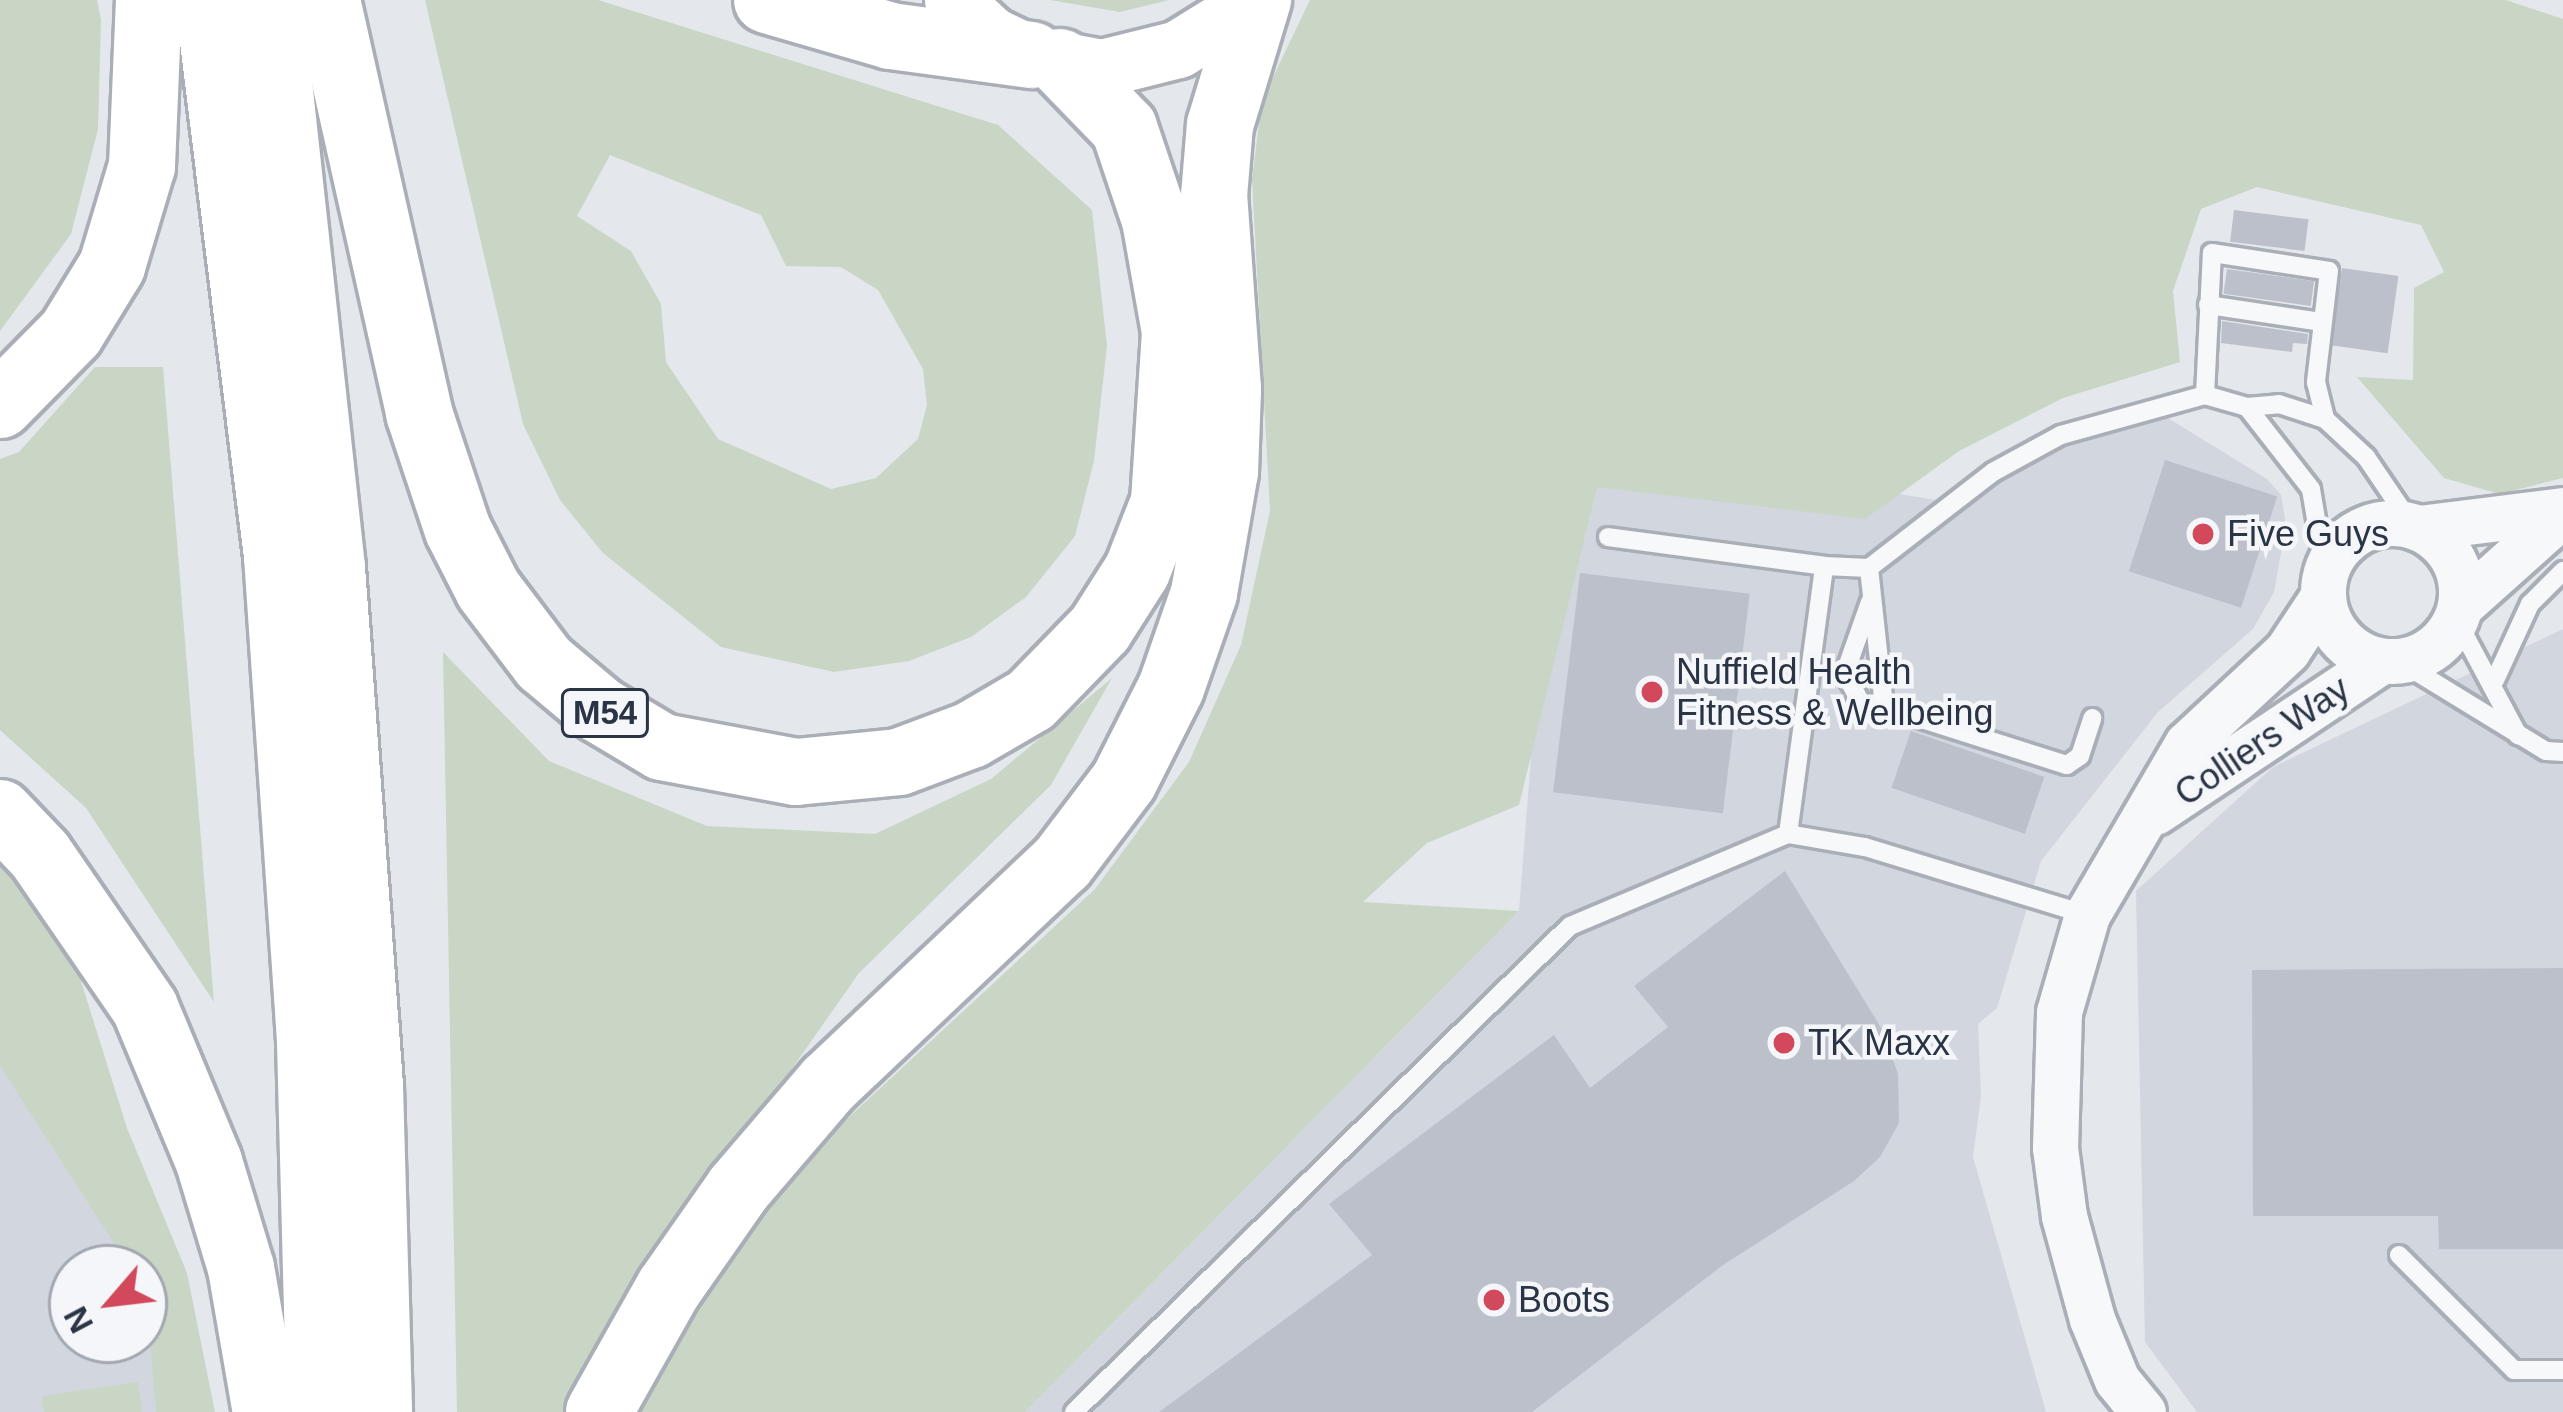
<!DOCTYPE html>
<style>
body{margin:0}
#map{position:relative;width:2563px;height:1412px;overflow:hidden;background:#e4e7ec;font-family:Helvetica,sans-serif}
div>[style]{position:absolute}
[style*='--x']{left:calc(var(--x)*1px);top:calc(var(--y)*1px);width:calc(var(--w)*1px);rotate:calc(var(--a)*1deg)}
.built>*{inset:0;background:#d2d6de}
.green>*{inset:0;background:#c9d6c5}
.building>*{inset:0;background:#bbc0ca;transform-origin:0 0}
.roads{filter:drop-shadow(3px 0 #a9aeb7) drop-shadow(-3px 0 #a9aeb7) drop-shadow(0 3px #a9aeb7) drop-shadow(0 -3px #a9aeb7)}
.service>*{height:18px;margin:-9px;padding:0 9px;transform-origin:9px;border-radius:9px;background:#f7f8fa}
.tertiary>*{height:45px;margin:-22.5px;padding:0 22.5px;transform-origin:22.5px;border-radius:22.5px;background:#f7f8fa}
.tertiary>.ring{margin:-22.5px;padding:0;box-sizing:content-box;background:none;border:45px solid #f7f8fa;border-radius:50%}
.primary>*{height:57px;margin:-28.5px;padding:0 28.5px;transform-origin:28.5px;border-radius:28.5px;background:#fff}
.motorway>*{height:66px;margin:-33px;padding:0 33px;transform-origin:33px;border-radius:33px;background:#fff}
.dots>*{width:33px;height:33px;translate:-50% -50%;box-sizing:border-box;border:6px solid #f4f6f9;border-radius:50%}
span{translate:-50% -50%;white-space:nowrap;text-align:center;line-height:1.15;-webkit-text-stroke:9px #f4f6f9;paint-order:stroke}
.shield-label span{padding:3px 9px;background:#f4f6f9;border:3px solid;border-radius:9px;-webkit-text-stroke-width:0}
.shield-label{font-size:33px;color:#2b3445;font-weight:700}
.poi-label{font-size:36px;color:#2b3445}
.left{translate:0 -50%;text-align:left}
.street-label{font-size:36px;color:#2b3445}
.north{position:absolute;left:48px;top:1244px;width:120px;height:120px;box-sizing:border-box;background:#f4f6f9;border:3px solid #a4a8b1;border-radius:50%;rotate:242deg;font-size:33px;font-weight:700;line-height:48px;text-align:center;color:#2b3445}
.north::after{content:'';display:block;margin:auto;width:42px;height:54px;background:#d1495b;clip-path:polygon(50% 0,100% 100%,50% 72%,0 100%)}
</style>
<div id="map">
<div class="built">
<div style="clip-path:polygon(2163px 415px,2267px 479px,2281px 495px,2286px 525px,2274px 592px,2253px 629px,2158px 712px,2041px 861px,1997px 1008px,1978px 1024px,1981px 1096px,1973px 1157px,2046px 1412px,1025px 1412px,1519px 911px,1556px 439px,1955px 503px,2049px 450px)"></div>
<div style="clip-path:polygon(2563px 629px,2563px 1412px,2197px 1412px,2145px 1342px,2136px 891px,2273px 767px)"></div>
<div style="clip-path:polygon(evenodd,0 996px,171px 1277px,176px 1412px,0 1412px,0 996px,72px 1268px,144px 1268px,144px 1340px,72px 1340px,72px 1268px)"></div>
</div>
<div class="green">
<div style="clip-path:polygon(0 0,97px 0,101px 20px,98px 129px,71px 234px,0 331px)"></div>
<div style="clip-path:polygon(evenodd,425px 0,598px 0,998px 125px,1092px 210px,1107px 346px,1094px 461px,1075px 536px,1026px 597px,971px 637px,909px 661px,834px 672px,721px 647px,603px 553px,560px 500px,523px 424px,425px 0,610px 155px,761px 215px,786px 266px,841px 267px,878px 290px,923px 369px,927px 405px,918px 439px,876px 478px,831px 489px,718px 439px,666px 362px,661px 304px,631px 251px,577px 216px,610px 155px)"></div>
<div style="clip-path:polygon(1050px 0,1169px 0,1120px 12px)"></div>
<div style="clip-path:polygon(1310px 0,2506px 0,2563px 19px,2563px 478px,2500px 494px,2444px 478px,2357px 377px,2413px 380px,2414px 288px,2444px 272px,2421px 225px,2257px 187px,2201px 209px,2173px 291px,2180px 362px,2063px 398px,1959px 451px,1865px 519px,1597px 487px,1519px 805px,1427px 843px,1363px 902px,1519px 911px,1025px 1412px,631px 1412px,694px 1304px,792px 1170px,1095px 889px,1189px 762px,1241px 645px,1270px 511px,1252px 179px,1262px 100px)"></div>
<div style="clip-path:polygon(95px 367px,163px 367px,214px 1002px,86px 808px,0 730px,0 459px,19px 452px)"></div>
<div style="clip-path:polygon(443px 652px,549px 761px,707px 826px,875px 834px,991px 779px,1112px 678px,1051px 785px,859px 973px,599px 1344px,570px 1412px,457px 1412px)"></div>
<div style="clip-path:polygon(0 844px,75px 962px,127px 1128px,187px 1273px,215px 1412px,156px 1412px,144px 1268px,130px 1268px,0 1066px)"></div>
<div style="clip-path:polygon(138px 1382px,142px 1412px,44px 1412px,42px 1396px)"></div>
</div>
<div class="building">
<div style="left:2234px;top:210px;width:75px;height:32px;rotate:7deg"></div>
<div style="left:2342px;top:268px;width:57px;height:78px;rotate:8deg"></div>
<div style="left:2227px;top:269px;width:88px;height:25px;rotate:8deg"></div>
<div style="clip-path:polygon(2222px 321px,2308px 334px,2307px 344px,2293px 343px,2292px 352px,2221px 343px)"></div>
<div style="left:2165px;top:460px;width:118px;height:117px;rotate:18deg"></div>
<div style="left:1580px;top:573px;width:171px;height:221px;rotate:7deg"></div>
<div style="left:1911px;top:731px;width:141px;height:60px;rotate:19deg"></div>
<div style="clip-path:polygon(1785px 871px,1883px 1031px,1898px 1074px,1899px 1123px,1880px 1157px,1854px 1181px,1723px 1265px,1532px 1412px,1159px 1412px,1372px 1255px,1329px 1204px,1554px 1035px,1590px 1088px,1668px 1027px,1634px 986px)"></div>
<div style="clip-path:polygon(2563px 968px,2563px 1249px,2439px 1249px,2438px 1216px,2253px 1216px,2252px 970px)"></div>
</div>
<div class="roads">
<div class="service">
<div style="--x:2208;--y:305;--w:115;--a:8.5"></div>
<div style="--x:2205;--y:395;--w:142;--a:-87.2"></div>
<div style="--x:2212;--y:253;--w:118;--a:8.7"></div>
<div style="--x:2329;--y:271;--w:112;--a:96.7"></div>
<div style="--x:2316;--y:382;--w:38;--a:76"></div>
<div style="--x:1608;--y:537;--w:218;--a:7.6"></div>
<div style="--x:1869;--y:568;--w:140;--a:83.8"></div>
<div style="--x:1884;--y:707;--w:192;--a:17.6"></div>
<div style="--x:2067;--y:765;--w:16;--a:-35"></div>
<div style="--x:2080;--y:756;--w:40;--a:-72"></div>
<div style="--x:2325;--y:572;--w:84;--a:-99.6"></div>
<div style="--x:2311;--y:489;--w:104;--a:-128"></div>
<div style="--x:2247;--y:407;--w:32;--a:-5"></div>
<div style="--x:2279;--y:404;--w:48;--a:18.1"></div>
<div style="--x:2325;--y:419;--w:56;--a:42.8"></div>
<div style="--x:2366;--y:457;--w:82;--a:55.9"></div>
<div style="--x:1870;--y:602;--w:75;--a:109.4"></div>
<div style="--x:1845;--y:673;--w:34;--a:62"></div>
<div style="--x:1861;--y:703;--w:23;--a:10"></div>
<div style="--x:2456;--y:619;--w:132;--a:61.9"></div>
<div style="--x:2399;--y:661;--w:172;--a:31.5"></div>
<div style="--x:2546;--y:751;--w:17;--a:3"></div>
<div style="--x:2495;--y:680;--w:84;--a:-65.3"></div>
<div style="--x:2530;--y:604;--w:47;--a:-45"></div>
<div style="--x:1788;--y:834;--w:270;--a:-82.3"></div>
<div style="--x:1824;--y:566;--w:45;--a:2.5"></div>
<div style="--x:1869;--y:568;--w:157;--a:-37.7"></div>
<div style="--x:1993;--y:472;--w:77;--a:-28.6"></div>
<div style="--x:2061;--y:435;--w:149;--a:-15.5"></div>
<div style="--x:2205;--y:395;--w:44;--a:15.9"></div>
<div style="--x:2399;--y:1255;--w:163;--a:45"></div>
<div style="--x:2514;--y:1370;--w:49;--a:0"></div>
<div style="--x:1074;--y:1412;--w:694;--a:-44.42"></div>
<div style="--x:1570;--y:926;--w:237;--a:-22.9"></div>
<div style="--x:1788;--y:834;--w:78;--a:9.6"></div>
<div style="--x:1865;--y:847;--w:232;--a:17"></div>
</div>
<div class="tertiary">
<div class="ring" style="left:2323px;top:523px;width:93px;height:93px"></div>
<div style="--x:2419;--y:528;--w:145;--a:-7.1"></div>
<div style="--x:2460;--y:606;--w:138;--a:-41.8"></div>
<div style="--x:2155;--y:812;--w:272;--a:-33.7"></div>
<div style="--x:2143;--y:1412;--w:41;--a:-129.1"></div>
<div style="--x:2117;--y:1380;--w:66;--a:-112.3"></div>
<div style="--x:2092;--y:1319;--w:107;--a:-105.2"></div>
<div style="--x:2064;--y:1216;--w:69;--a:-97.5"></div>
<div style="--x:2055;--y:1148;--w:136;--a:-88.3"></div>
<div style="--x:2059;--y:1012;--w:101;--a:-73.9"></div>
<div style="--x:2087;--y:915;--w:198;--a:-59.7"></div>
<div style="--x:2187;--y:744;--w:137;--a:-42.9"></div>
<div style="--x:2287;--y:651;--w:64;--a:-56.6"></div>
</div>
<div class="primary">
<div style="--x:953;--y:0;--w:52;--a:42.6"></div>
<div style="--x:991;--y:35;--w:46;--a:26"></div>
<div style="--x:1032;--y:55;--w:71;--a:10.5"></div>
<div style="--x:1102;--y:68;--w:78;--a:-14"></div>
<div style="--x:1178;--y:49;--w:93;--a:-31.8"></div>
</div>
<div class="motorway">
<div style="--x:208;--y:0;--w:560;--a:82.93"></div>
<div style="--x:277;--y:556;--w:487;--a:86.1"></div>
<div style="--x:310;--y:1042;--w:370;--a:88.5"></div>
<div style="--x:270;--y:0;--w:571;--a:83.77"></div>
<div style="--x:332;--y:568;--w:519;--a:85.8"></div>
<div style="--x:370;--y:1086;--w:326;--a:88.4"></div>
<div style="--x:327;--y:0;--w:423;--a:77.4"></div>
<div style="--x:419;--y:413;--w:123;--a:71.6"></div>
<div style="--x:458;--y:530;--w:66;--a:63"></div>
<div style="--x:488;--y:589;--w:93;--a:52.9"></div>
<div style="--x:544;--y:663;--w:73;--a:40"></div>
<div style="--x:600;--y:710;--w:72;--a:30.8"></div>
<div style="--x:662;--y:747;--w:136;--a:10.6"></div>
<div style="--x:796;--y:772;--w:103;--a:-5.5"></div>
<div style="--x:899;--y:762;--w:77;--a:-20.6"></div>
<div style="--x:971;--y:735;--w:69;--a:-30.3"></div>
<div style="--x:1031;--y:700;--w:99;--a:-45.8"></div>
<div style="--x:1100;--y:629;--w:69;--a:-57.5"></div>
<div style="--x:1137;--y:571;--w:74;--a:-68.6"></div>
<div style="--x:1164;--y:502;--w:170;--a:-86.3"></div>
<div style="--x:1175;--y:332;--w:114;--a:-100.1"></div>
<div style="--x:1155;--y:220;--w:97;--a:-108.6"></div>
<div style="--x:1124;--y:128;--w:92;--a:-134.1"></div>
<div style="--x:767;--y:0;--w:129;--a:16.2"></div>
<div style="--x:891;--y:36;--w:142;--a:7.7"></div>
<div style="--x:0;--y:405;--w:101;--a:-45.4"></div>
<div style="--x:71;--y:333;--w:79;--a:-58.5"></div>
<div style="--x:112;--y:266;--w:104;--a:-73.3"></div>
<div style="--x:142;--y:166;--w:166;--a:-87.6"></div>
<div style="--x:0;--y:813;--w:58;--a:46.4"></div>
<div style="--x:40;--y:855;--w:186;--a:55.5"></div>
<div style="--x:145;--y:1008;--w:167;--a:67.4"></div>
<div style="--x:209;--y:1162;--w:111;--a:73.2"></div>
<div style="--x:241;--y:1268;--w:146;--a:80.2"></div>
<div style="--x:599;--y:1412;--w:142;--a:-60.6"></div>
<div style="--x:669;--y:1288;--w:121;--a:-55.1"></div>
<div style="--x:738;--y:1189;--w:140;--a:-49.4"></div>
<div style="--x:829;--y:1083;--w:320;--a:-43.4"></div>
<div style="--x:1062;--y:863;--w:103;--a:-52.9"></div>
<div style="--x:1124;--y:781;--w:104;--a:-63.2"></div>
<div style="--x:1171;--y:688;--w:101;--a:-70.8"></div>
<div style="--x:1204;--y:593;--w:123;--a:-80.2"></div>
<div style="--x:1225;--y:472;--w:83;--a:-87.9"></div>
<div style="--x:1228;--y:389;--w:194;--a:-94.1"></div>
<div style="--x:1214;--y:196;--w:71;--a:-85.2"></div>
<div style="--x:1220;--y:125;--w:131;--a:-73.1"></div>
</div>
</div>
<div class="dots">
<div style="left:2203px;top:534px;background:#d1495b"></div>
<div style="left:1652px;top:692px;background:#d1495b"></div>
<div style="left:1784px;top:1043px;background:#d1495b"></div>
<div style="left:1494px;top:1300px;background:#d1495b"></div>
</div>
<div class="shield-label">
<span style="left:605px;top:713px">M54</span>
</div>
<div class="poi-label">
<span class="left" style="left:2227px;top:534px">Five Guys</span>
<span class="left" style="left:1676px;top:692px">Nuffield Health<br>Fitness &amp; Wellbeing</span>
<span class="left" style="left:1808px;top:1043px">TK Maxx</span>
<span class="left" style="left:1518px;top:1300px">Boots</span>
</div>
<div class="street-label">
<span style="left:2262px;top:741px;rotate:-34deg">Colliers Way</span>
</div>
<div class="north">N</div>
</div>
